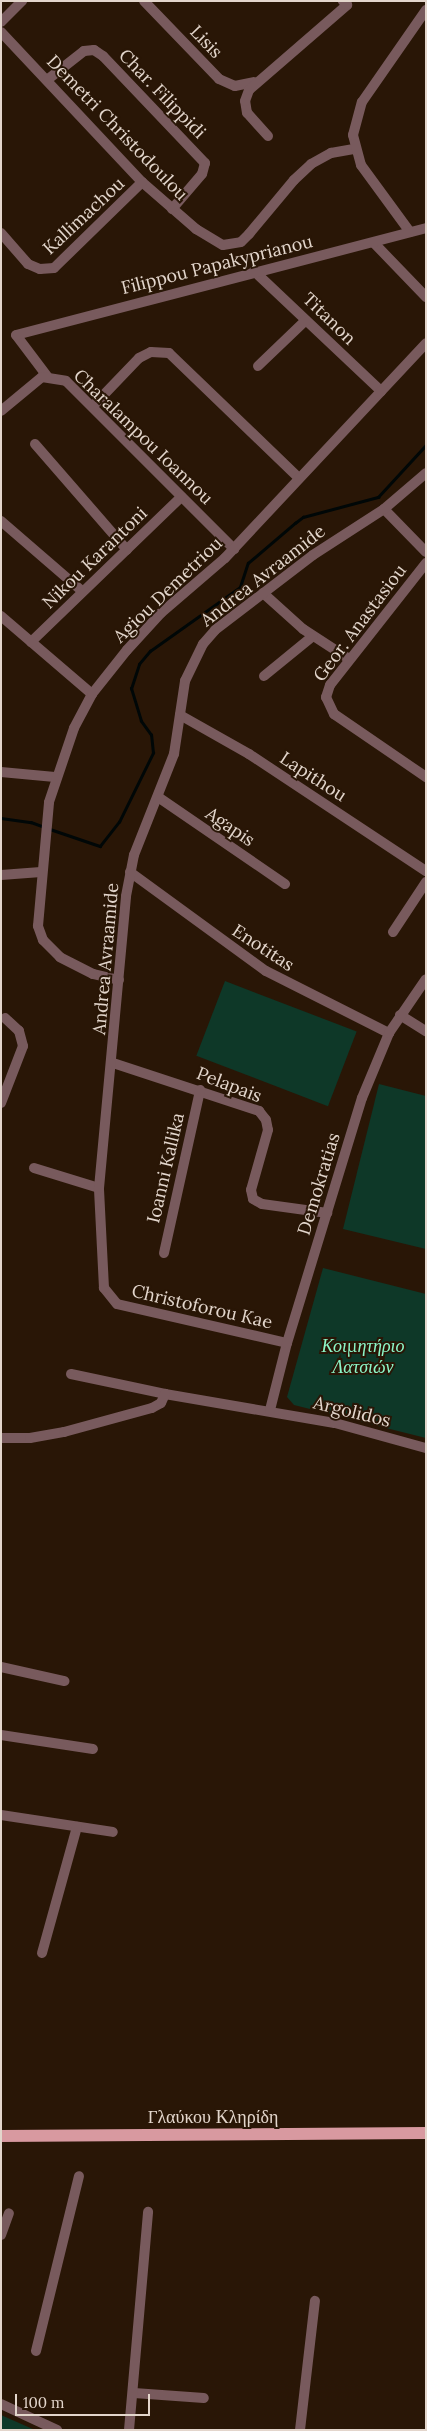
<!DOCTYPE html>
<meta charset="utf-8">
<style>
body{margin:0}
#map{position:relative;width:427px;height:2431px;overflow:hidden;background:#291606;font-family:Lora,serif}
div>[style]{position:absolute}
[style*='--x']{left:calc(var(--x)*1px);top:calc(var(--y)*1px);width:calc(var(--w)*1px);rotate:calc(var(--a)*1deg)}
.green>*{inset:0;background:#0e3828;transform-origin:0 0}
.stream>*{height:2.5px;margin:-1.25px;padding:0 1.25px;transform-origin:1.25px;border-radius:1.25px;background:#000707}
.minor>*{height:10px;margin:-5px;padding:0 5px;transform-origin:5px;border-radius:5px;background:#785a5d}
.primary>*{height:12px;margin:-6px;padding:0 6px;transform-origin:6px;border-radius:6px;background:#d899a0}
span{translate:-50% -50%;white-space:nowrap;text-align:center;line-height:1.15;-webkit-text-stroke:4px #291606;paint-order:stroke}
.street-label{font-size:18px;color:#e3d6cc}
.park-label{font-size:18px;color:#8cf6c8;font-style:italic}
.frame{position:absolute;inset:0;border:2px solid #e3d6cc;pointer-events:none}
.scale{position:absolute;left:15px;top:2394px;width:135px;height:22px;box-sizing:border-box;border:2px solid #e3d6cc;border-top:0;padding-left:6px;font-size:15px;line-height:18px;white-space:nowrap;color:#e3d6cc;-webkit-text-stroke:4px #291606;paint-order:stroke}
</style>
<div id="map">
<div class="green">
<div style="left:225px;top:981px;width:141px;height:80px;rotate:21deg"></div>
<div style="clip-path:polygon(379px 1084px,426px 1096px,426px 1249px,343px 1229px)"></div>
<div style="clip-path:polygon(323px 1268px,426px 1294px,426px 1438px,294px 1405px,287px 1397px)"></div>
<div style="clip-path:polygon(1px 2415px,35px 2430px,1px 2430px)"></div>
</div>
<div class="stream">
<div style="--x:1;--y:818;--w:30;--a:8"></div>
<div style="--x:31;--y:822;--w:15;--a:20"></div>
<div style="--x:50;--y:829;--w:53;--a:18.8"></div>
<div style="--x:100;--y:846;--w:31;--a:-52"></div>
<div style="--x:119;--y:822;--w:77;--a:-63.8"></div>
<div style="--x:153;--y:753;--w:18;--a:-96"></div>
<div style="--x:151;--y:735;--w:17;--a:-126"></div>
<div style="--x:141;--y:721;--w:34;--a:-107"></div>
<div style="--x:131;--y:689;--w:26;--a:-72"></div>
<div style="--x:139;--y:664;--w:17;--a:-50"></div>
<div style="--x:150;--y:651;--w:110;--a:-35.4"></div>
<div style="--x:240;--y:587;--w:25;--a:-72"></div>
<div style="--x:248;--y:563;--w:62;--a:-40.4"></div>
<div style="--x:295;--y:523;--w:10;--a:-37"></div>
<div style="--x:303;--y:517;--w:78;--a:-14.9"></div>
<div style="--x:378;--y:497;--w:71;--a:-47.3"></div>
</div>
<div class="minor">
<div style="--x:144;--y:1;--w:108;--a:46.1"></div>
<div style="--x:219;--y:79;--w:17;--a:24"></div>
<div style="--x:235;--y:86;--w:19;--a:-12"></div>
<div style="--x:1;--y:22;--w:30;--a:-45"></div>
<div style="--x:1;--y:32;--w:206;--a:46.8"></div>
<div style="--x:142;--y:182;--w:72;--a:41"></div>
<div style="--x:196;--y:229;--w:31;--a:31"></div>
<div style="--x:223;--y:245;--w:18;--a:-9"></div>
<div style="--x:241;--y:242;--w:11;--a:-45"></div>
<div style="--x:249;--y:234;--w:70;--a:-50.2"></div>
<div style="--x:294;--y:180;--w:23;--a:-43"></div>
<div style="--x:311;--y:164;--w:23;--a:-29"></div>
<div style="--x:331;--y:153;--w:23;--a:-10"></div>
<div style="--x:47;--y:80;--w:47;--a:-38.1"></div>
<div style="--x:84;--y:51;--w:10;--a:-6"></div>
<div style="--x:94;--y:50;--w:11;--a:34"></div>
<div style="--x:103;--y:56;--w:148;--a:46.4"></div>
<div style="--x:205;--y:163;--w:11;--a:105"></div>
<div style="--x:202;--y:174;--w:46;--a:130.6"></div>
<div style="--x:268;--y:136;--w:31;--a:-132"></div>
<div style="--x:247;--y:113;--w:12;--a:-99"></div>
<div style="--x:245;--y:101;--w:12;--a:-70"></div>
<div style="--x:249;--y:90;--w:130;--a:-40.9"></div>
<div style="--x:347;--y:5;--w:6;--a:-135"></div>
<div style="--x:410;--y:232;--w:83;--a:-126.2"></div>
<div style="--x:361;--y:165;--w:31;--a:-105"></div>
<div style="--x:353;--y:135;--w:34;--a:-75"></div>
<div style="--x:362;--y:102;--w:112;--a:-55.2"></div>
<div style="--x:1;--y:233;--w:41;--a:48.9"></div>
<div style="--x:28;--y:264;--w:13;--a:23"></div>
<div style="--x:40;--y:269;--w:14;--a:-4"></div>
<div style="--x:54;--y:268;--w:123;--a:-44.3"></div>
<div style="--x:374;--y:243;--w:75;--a:46.1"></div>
<div style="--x:254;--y:271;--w:175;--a:43.4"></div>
<div style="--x:258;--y:366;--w:66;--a:-43.8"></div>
<div style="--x:47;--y:376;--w:51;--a:-127.1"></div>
<div style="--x:16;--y:335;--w:424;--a:-14.6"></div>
<div style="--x:93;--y:406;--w:66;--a:-46.2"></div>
<div style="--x:139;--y:358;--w:13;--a:-27"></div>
<div style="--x:151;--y:352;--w:18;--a:3"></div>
<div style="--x:169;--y:353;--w:180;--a:43.9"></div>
<div style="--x:1;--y:411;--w:53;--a:-39.7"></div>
<div style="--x:42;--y:377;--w:24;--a:9"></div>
<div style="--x:66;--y:381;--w:238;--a:45"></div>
<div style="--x:35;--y:444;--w:140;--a:49"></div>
<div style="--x:384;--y:509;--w:60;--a:45.7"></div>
<div style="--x:1;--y:521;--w:107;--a:40.8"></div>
<div style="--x:426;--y:563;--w:155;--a:128.2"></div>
<div style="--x:330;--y:685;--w:13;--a:108"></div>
<div style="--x:326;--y:697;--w:19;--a:65"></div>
<div style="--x:334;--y:714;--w:112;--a:34.4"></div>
<div style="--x:263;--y:593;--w:54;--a:42"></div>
<div style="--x:303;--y:629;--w:55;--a:33.1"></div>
<div style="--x:1;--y:616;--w:120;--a:40.6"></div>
<div style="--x:31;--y:642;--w:209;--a:-44"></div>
<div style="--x:264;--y:676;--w:63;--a:-39.2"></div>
<div style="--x:180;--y:715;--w:79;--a:29.5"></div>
<div style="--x:249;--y:754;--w:212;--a:33.5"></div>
<div style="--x:1;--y:772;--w:54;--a:5.3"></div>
<div style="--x:158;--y:797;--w:154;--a:34.4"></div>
<div style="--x:130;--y:872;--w:168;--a:36.1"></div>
<div style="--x:266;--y:971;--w:138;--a:26.8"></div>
<div style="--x:1;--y:875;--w:40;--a:-4.3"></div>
<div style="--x:393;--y:932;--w:60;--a:-56.6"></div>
<div style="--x:119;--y:980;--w:27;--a:-167"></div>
<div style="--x:93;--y:974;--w:37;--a:-153"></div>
<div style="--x:60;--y:957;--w:24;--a:-135"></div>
<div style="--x:43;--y:940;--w:15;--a:-110"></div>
<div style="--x:38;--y:926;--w:124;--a:-84.9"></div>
<div style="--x:49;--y:802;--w:78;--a:-71.3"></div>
<div style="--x:74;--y:728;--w:38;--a:-62"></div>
<div style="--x:92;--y:694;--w:56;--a:-51.5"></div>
<div style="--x:127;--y:650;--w:50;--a:-47.4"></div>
<div style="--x:161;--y:613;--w:84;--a:-40.7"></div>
<div style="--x:225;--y:558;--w:294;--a:-46.9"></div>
<div style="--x:400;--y:1015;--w:31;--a:32"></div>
<div style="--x:113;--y:1063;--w:154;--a:18.2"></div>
<div style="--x:259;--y:1111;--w:11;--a:52"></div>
<div style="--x:266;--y:1120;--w:10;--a:79"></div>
<div style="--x:268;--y:1130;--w:62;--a:105.8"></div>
<div style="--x:251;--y:1190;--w:9;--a:77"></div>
<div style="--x:253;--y:1199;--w:10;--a:29"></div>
<div style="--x:262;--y:1204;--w:66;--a:7.9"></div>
<div style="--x:1;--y:1103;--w:61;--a:-68.9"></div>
<div style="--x:23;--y:1046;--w:16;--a:-105"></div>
<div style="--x:19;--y:1031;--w:19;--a:-137"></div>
<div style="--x:34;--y:1168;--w:68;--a:17.1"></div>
<div style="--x:164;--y:1253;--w:167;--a:-77.5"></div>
<div style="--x:287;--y:1343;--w:174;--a:-167.1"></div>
<div style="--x:117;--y:1304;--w:21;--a:-129"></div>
<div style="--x:104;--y:1288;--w:100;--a:-92.9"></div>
<div style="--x:99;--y:1188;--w:293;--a:-84.7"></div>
<div style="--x:126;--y:896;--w:42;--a:-79"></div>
<div style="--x:134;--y:855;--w:109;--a:-68.4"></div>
<div style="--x:174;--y:754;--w:74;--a:-81.4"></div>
<div style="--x:185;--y:681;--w:41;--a:-64.1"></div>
<div style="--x:203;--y:644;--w:18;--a:-49"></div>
<div style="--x:215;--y:630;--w:123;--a:-37.4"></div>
<div style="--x:313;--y:555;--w:85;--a:-32.9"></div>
<div style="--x:384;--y:509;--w:55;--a:-40.6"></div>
<div style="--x:71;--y:1374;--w:96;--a:12"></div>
<div style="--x:165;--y:1394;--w:172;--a:9.7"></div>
<div style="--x:335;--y:1423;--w:94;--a:15.4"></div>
<div style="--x:270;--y:1410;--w:69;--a:-75.8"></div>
<div style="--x:287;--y:1343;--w:256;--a:-73"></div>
<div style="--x:362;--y:1098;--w:70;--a:-67.4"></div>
<div style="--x:389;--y:1033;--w:65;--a:-55.6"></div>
<div style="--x:1;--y:1438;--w:29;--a:0"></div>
<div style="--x:30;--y:1438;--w:35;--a:-10"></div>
<div style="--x:64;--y:1432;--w:91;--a:-15.3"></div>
<div style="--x:152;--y:1408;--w:10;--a:-29"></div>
<div style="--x:161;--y:1403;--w:10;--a:-66"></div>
<div style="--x:1;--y:1667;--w:65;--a:12.5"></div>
<div style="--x:1;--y:1735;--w:93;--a:8.7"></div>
<div style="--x:1;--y:1815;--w:113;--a:8.6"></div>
<div style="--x:42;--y:1953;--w:131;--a:-74.5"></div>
<div style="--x:1;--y:2235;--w:23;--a:-70"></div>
<div style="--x:36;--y:2351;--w:180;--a:-76.2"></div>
<div style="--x:134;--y:2393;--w:70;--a:4.1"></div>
<div style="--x:1;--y:2404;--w:62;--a:24.9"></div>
<div style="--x:129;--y:2430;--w:219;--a:-85"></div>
<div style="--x:300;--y:2430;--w:130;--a:-83.4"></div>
</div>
<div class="primary">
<div style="--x:1;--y:2136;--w:425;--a:-0.4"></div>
</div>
<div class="street-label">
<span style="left:206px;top:42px;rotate:46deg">Lisis</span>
<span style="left:162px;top:94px;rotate:46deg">Char. Filippidi</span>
<span style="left:117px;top:128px;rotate:46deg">Demetri Christodoulou</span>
<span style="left:84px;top:216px;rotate:-43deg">Kallimachou</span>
<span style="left:217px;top:265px;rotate:-14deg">Filippou Papakyprianou</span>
<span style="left:329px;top:319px;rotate:44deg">Titanon</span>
<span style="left:143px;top:437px;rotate:44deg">Charalampou Ioannou</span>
<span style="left:95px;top:558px;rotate:-44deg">Nikou Karantoni</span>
<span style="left:263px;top:576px;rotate:-38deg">Andrea Avraamide</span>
<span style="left:168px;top:590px;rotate:-44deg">Agiou Demetriou</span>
<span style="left:360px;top:623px;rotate:-53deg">Geor. Anastasiou</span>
<span style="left:313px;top:777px;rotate:33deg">Lapithou</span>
<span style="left:230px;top:827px;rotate:34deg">Agapis</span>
<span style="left:263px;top:948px;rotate:33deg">Enotitas</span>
<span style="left:106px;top:959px;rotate:-85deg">Andrea Avraamide</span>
<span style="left:229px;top:1085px;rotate:21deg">Pelapais</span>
<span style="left:166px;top:1168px;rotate:-77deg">Ioanni Kallika</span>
<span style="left:319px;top:1184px;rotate:-73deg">Demokratias</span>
<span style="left:202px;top:1307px;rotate:13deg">Christoforou Kae</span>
<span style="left:352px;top:1412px;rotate:14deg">Argolidos</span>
<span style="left:213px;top:2117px">Γλαύκου Κληρίδη</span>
</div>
<div class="park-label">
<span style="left:363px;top:1357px">Κοιμητήριο<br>Λατσιών</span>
</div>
<div class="frame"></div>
<div class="scale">100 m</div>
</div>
